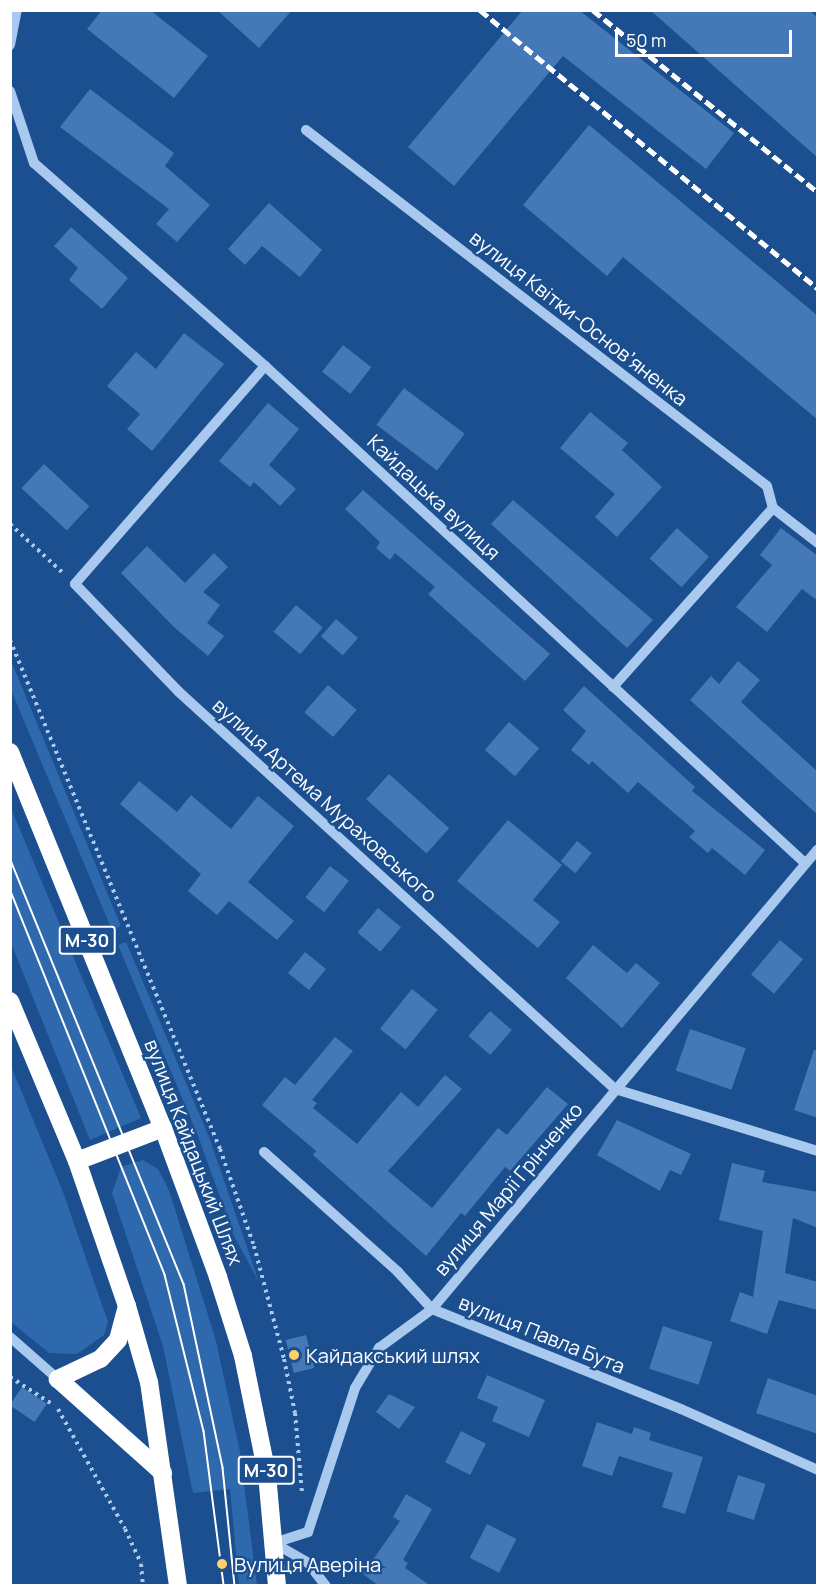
<!DOCTYPE html>
<meta charset="utf-8">
<style>
body{margin:0}
#map{position:relative;width:828px;height:1596px;overflow:hidden;background:#1b4f8f;font-family:Manrope,sans-serif}
div>[style]{position:absolute}
[style*='--x']{left:calc(var(--x)*1px);top:calc(var(--y)*1px);width:calc(var(--w)*1px);rotate:calc(var(--a)*1deg)}
.green>*{inset:0;background:#2e69ad}
.building>*{inset:0;background:#4478b7;transform-origin:0 0}
.path>*{height:4px;margin-top:-2px;transform-origin:0;background:repeating-linear-gradient(90deg,#a9c9ee 0 3px,transparent 0 7.5px)}
.minor>*{height:10px;margin:-5px;padding:0 5px;transform-origin:5px;border-radius:5px;background:#a9c9ee}
.highway>*{height:18px;margin:-9px;padding:0 9px;transform-origin:9px;border-radius:9px;background:#fff}
.tram>*{height:1.5px;margin:-0.75px;padding:0 0.75px;transform-origin:0.75px;border-radius:0.75px;background:#fff}
.rail>*{height:4.5px;margin-top:-2.25px;transform-origin:0;background:repeating-linear-gradient(90deg,#fff 0 10px,transparent 0 14.5px)}
.dots>*{width:16px;height:16px;translate:-50% -50%;box-sizing:border-box;border:3px solid #1b4f8f;border-radius:50%}
span{translate:-50% -50%;white-space:nowrap;text-align:center;line-height:1.15;-webkit-text-stroke:4.5px #1b4f8f;paint-order:stroke}
.shield-label span{padding:2px 4px;background:#1b4f8f;border:2px solid;border-radius:4px;-webkit-text-stroke-width:0}
.shield-label{font-size:18px;color:#fff;font-weight:700}
.street-label{font-size:20px;color:#fff}
.poi-label{font-size:20px;color:#fff}
.left{translate:0 -50%;text-align:left}
.frame{position:absolute;inset:0;border:12px solid #fff;pointer-events:none}
.scale{position:absolute;left:615px;top:30px;width:177px;height:27px;box-sizing:border-box;border:3px solid #fff;border-top:0;padding-left:8px;font-size:18px;line-height:21px;white-space:nowrap;color:#fff;-webkit-text-stroke:4px #1b4f8f;paint-order:stroke}
</style>
<div id="map">
<div class="green">
<div style="clip-path:polygon(10px 664px,12px 663px,121px 926px,112px 930px,11px 690px)"></div>
<div style="clip-path:polygon(10px 806px,141px 1118px,90px 1140px,11px 943px)"></div>
<div style="clip-path:polygon(126px 942px,209px 1137px,259px 1282px,234px 1236px,198px 1136px,118px 945px)"></div>
<div style="clip-path:polygon(11px 1066px,63px 1192px,108px 1322px,104px 1335px,77px 1354px,49px 1353px,11px 1322px)"></div>
<div style="clip-path:polygon(143px 1160px,158px 1169px,169px 1190px,216px 1341px,240px 1452px,257px 1585px,239px 1585px,230px 1489px,193px 1493px,163px 1346px,112px 1193px,121px 1167px)"></div>
</div>
<div class="building">
<div style="clip-path:polygon(102px 10px,150px 10px,208px 56px,174px 98px,87px 29px)"></div>
<div style="clip-path:polygon(217px 10px,292px 10px,259px 48px)"></div>
<div style="clip-path:polygon(523px 10px,579px 10px,734px 133px,706px 169px,563px 56px,454px 186px,408px 147px)"></div>
<div style="clip-path:polygon(650px 10px,809px 10px,818px 18px,818px 158px)"></div>
<div style="clip-path:polygon(90px 89px,174px 153px,165px 166px,210px 205px,177px 242px,156px 224px,169px 209px,60px 127px)"></div>
<div style="clip-path:polygon(589px 125px,818px 316px,818px 420px,623px 257px,607px 276px,523px 205px)"></div>
<div style="clip-path:polygon(269px 203px,322px 250px,300px 277px,262px 246px,245px 265px,228px 249px)"></div>
<div style="clip-path:polygon(71px 227px,128px 278px,102px 309px,69px 280px,78px 268px,54px 246px)"></div>
<div style="clip-path:polygon(184px 333px,224px 364px,152px 451px,127px 429px,140px 414px,107px 386px,136px 352px,156px 369px)"></div>
<div style="left:343px;top:345px;width:36px;height:34px;rotate:38deg"></div>
<div style="left:404px;top:388px;width:76px;height:46px;rotate:37deg"></div>
<div style="clip-path:polygon(268px 403px,299px 429px,269px 465px,296px 489px,280px 506px,254px 482px,250px 487px,219px 461px)"></div>
<div style="clip-path:polygon(590px 412px,628px 443px,622px 450px,662px 487px,617px 537px,595px 517px,615px 494px,560px 448px)"></div>
<div style="left:44px;top:464px;width:62px;height:33px;rotate:43deg"></div>
<div style="clip-path:polygon(363px 490px,550px 654px,525px 681px,428px 594px,435px 587px,395px 553px,390px 560px,376px 548px,380px 542px,345px 509px)"></div>
<div style="clip-path:polygon(513px 500px,653px 620px,627px 648px,491px 524px)"></div>
<div style="left:677px;top:528px;width:43px;height:41px;rotate:42deg"></div>
<div style="clip-path:polygon(781px 528px,818px 556px,818px 601px,802px 589px,767px 632px,736px 607px,772px 565px,760px 555px)"></div>
<div style="clip-path:polygon(147px 546px,185px 583px,214px 553px,228px 567px,203px 592px,220px 605px,207px 623px,224px 636px,208px 656px,175px 628px,121px 573px)"></div>
<div style="left:296px;top:605px;width:35px;height:35px;rotate:40deg"></div>
<div style="left:336px;top:619px;width:29px;height:23px;rotate:41deg"></div>
<div style="clip-path:polygon(738px 661px,760px 680px,741px 702px,818px 772px,818px 815px,690px 700px,711px 676px,719px 684px)"></div>
<div style="left:328px;top:685px;width:38px;height:36px;rotate:41deg"></div>
<div style="clip-path:polygon(584px 686px,695px 787px,692px 791px,765px 850px,745px 875px,712px 848px,708px 853px,689px 837px,695px 831px,638px 782px,628px 793px,592px 761px,589px 765px,571px 750px,586px 731px,563px 710px)"></div>
<div style="left:509px;top:722px;width:40px;height:37px;rotate:41deg"></div>
<div style="left:389px;top:774px;width:81px;height:34px;rotate:42deg"></div>
<div style="clip-path:polygon(139px 781px,177px 812px,191px 795px,231px 829px,258px 796px,294px 826px,248px 882px,294px 921px,277px 940px,229px 901px,217px 915px,188px 891px,201px 874px,120px 804px)"></div>
<div style="clip-path:polygon(508px 820px,562px 865px,533px 900px,560px 922px,538px 948px,457px 881px)"></div>
<div style="left:577px;top:841px;width:19px;height:26px;rotate:39deg"></div>
<div style="left:330px;top:866px;width:24px;height:40px;rotate:38deg"></div>
<div style="left:378px;top:908px;width:30px;height:32px;rotate:40deg"></div>
<div style="left:780px;top:940px;width:30px;height:45px;rotate:40deg"></div>
<div style="clip-path:polygon(593px 945px,627px 973px,636px 963px,660px 983px,622px 1028px,566px 978px)"></div>
<div style="left:305px;top:952px;width:27px;height:27px;rotate:39deg"></div>
<div style="left:412px;top:989px;width:33px;height:51px;rotate:39deg"></div>
<div style="left:490px;top:1011px;width:29px;height:33px;rotate:41deg"></div>
<div style="left:690px;top:1029px;width:59px;height:44px;rotate:19deg"></div>
<div style="clip-path:polygon(335px 1037px,353px 1051px,312px 1100px,317px 1103px,313px 1108px,357px 1144px,401px 1092px,418px 1107px,445px 1075px,462px 1089px,388px 1171px,432px 1208px,498px 1128px,507px 1135px,547px 1087px,568px 1104px,510px 1171px,505px 1167px,465px 1216px,461px 1213px,426px 1256px,313px 1155px,316px 1151px,262px 1105px,285px 1077px,295px 1085px)"></div>
<div style="clip-path:polygon(814px 1050px,818px 1050px,818px 1118px,794px 1110px)"></div>
<div style="clip-path:polygon(617px 1120px,691px 1154px,681px 1175px,670px 1170px,660px 1191px,597px 1155px)"></div>
<div style="clip-path:polygon(732px 1163px,765px 1171px,762px 1182px,818px 1192px,818px 1228px,793px 1218px,785px 1273px,818px 1282px,818px 1310px,779px 1300px,767px 1334px,730px 1321px,740px 1292px,753px 1297px,763px 1231px,719px 1220px)"></div>
<div style="left:663px;top:1326px;width:52px;height:45px;rotate:18deg"></div>
<div style="left:306px;top:1335px;width:34px;height:21px;rotate:76deg"></div>
<div style="clip-path:polygon(487px 1375px,545px 1400px,529px 1437px,492px 1421px,498px 1407px,477px 1398px)"></div>
<div style="clip-path:polygon(768px 1378px,818px 1396px,818px 1434px,756px 1413px)"></div>
<div style="left:22px;top:1387px;width:30px;height:22px;rotate:34deg"></div>
<div style="clip-path:polygon(389px 1394px,415px 1407px,399px 1429px,376px 1412px)"></div>
<div style="clip-path:polygon(597px 1422px,632px 1434px,634px 1427px,651px 1433px,649px 1440px,703px 1457px,685px 1514px,662px 1507px,673px 1473px,619px 1456px,612px 1476px,582px 1466px)"></div>
<div style="left:461px;top:1431px;width:28px;height:35px;rotate:27deg"></div>
<div style="left:738px;top:1475px;width:29px;height:38px;rotate:18deg"></div>
<div style="clip-path:polygon(406px 1494px,432px 1509px,403px 1560px,408px 1563px,405px 1568px,431px 1586px,379px 1586px,363px 1574px,400px 1521px,393px 1517px)"></div>
<div style="left:487px;top:1524px;width:33px;height:38px;rotate:27deg"></div>
</div>
<div class="path">
<div style="--x:10;--y:524;--w:74;--a:42.8"></div>
<div style="--x:10;--y:640;--w:551;--a:67.58"></div>
<div style="--x:220;--y:1149;--w:103;--a:70.7"></div>
<div style="--x:254;--y:1246;--w:117;--a:75.1"></div>
<div style="--x:284;--y:1359;--w:55;--a:78.5"></div>
<div style="--x:295;--y:1413;--w:80;--a:85"></div>
<div style="--x:10;--y:1377;--w:50;--a:32.7"></div>
<div style="--x:58;--y:1409;--w:137;--a:60.8"></div>
<div style="--x:125;--y:1529;--w:38;--a:65"></div>
<div style="--x:141;--y:1564;--w:22;--a:85"></div>
</div>
<div class="minor">
<div style="--x:10;--y:45;--w:36;--a:-79"></div>
<div style="--x:10;--y:91;--w:76;--a:71.6"></div>
<div style="--x:34;--y:163;--w:308;--a:41.3"></div>
<div style="--x:265;--y:366;--w:734;--a:42.63"></div>
<div style="--x:306;--y:130;--w:582;--a:37.68"></div>
<div style="--x:767;--y:486;--w:23;--a:75"></div>
<div style="--x:773;--y:508;--w:57;--a:37.9"></div>
<div style="--x:265;--y:366;--w:289;--a:131.1"></div>
<div style="--x:75;--y:584;--w:150;--a:46.1"></div>
<div style="--x:179;--y:692;--w:590;--a:42.32"></div>
<div style="--x:615;--y:1089;--w:212;--a:17"></div>
<div style="--x:613;--y:687;--w:240;--a:-48.2"></div>
<div style="--x:264;--y:1152;--w:180;--a:41.8"></div>
<div style="--x:398;--y:1272;--w:50;--a:47.4"></div>
<div style="--x:432;--y:1309;--w:268;--a:21.9"></div>
<div style="--x:681;--y:1409;--w:150;--a:24"></div>
<div style="--x:10;--y:1337;--w:64;--a:41.2"></div>
<div style="--x:274;--y:1543;--w:36;--a:-18"></div>
<div style="--x:308;--y:1532;--w:151;--a:-71.9"></div>
<div style="--x:355;--y:1388;--w:47;--a:-59"></div>
<div style="--x:379;--y:1348;--w:66;--a:-36.3"></div>
<div style="--x:432;--y:1309;--w:600;--a:-50"></div>
<div style="--x:274;--y:1543;--w:39;--a:30"></div>
<div style="--x:308;--y:1563;--w:29;--a:52"></div>
</div>
<div class="highway">
<div style="--x:10;--y:752;--w:406;--a:67.9"></div>
<div style="--x:163;--y:1128;--w:159;--a:69.7"></div>
<div style="--x:218;--y:1277;--w:83;--a:72.4"></div>
<div style="--x:243;--y:1356;--w:120;--a:78.5"></div>
<div style="--x:267;--y:1474;--w:112;--a:84.9"></div>
<div style="--x:10;--y:1001;--w:173;--a:67.3"></div>
<div style="--x:77;--y:1161;--w:153;--a:71"></div>
<div style="--x:127;--y:1306;--w:79;--a:73.9"></div>
<div style="--x:149;--y:1382;--w:206;--a:81.9"></div>
<div style="--x:77;--y:1161;--w:92;--a:-21"></div>
<div style="--x:127;--y:1306;--w:35;--a:105"></div>
<div style="--x:118;--y:1340;--w:26;--a:133"></div>
<div style="--x:100;--y:1359;--w:47;--a:154.5"></div>
<div style="--x:58;--y:1379;--w:141;--a:41.8"></div>
</div>
<div class="tram">
<div style="--x:10;--y:858;--w:460;--a:67.8"></div>
<div style="--x:184;--y:1284;--w:188;--a:78"></div>
<div style="--x:223;--y:1468;--w:119;--a:84.2"></div>
<div style="--x:10;--y:889;--w:416;--a:68.1"></div>
<div style="--x:165;--y:1275;--w:161;--a:76"></div>
<div style="--x:204;--y:1431;--w:156;--a:82.6"></div>
</div>
<div class="rail">
<div style="--x:480;--y:10;--w:438;--a:39.5"></div>
<div style="--x:593;--y:10;--w:289;--a:39"></div>
</div>
<div class="dots">
<div style="left:294px;top:1355px;background:#ffd166"></div>
<div style="left:222px;top:1564px;background:#ffd166"></div>
</div>
<div class="shield-label">
<span style="left:87px;top:940px">М-30</span>
<span style="left:266px;top:1470px">М-30</span>
</div>
<div class="street-label">
<span style="left:579px;top:318px;rotate:38deg">вулиця Квітки-Основʼяненка</span>
<span style="left:434px;top:497px;rotate:43deg">Кайдацька вулиця</span>
<span style="left:325px;top:800px;rotate:42deg">вулиця Артема Мураховського</span>
<span style="left:194px;top:1152px;rotate:69deg">вулиця Кайдацький Шлях</span>
<span style="left:508px;top:1189px;rotate:-50deg">вулиця Марії Грінченко</span>
<span style="left:542px;top:1334px;rotate:22deg">вулиця Павла Бута</span>
</div>
<div class="poi-label">
<span class="left" style="left:306px;top:1355px">Кайдакський шлях</span>
<span class="left" style="left:234px;top:1564px">Вулиця Аверіна</span>
</div>
<div class="frame"></div>
<div class="scale">50 m</div>
</div>
